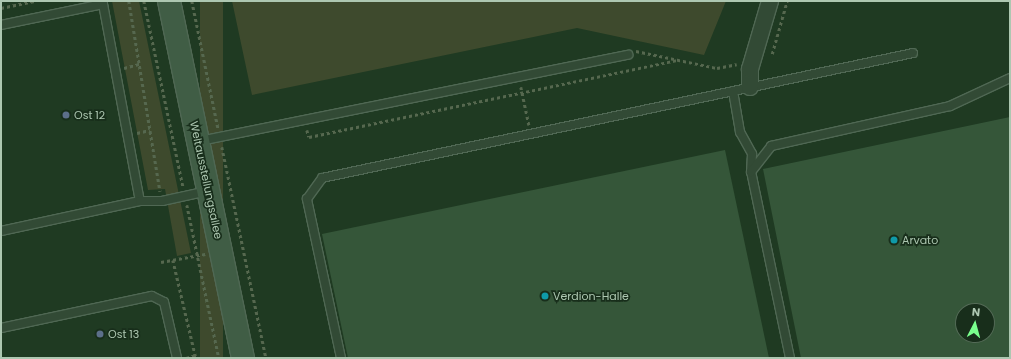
<!DOCTYPE html>
<style>
body{margin:0}
#map{position:relative;width:1011px;height:359px;overflow:hidden;background:#1f3a22;font-family:Poppins,sans-serif}
div>[style]{position:absolute}
[style*='--x']{left:calc(var(--x)*1px);top:calc(var(--y)*1px);width:calc(var(--w)*1px);rotate:calc(var(--a)*1deg)}
.green>*{inset:0;background:#3e4a2d;transform-origin:0 0}
.building>*{inset:0;background:#355639}
.path>*{height:2.5px;margin-top:-1.25px;transform-origin:0;background:repeating-linear-gradient(90deg,#56684f 0 3px,transparent 0 6px)}
.roads{filter:drop-shadow(1px 0 #506854) drop-shadow(-1px 0 #506854) drop-shadow(0 1px #506854) drop-shadow(0 -1px #506854)}
.lane>*{height:8px;margin:-4px;padding:0 4px;transform-origin:4px;border-radius:4px;background:#324a35}
.street>*{height:16px;margin:-8px;padding:0 8px;transform-origin:8px;border-radius:8px;background:#324a35}
.secondary>*{height:22px;margin:-11px;padding:0 11px;transform-origin:11px;border-radius:11px;background:#405d45}
.dots>*{width:11px;height:11px;translate:-50% -50%;box-sizing:border-box;border:2px solid #182e1b;border-radius:50%}
span{translate:-50% -50%;white-space:nowrap;text-align:center;line-height:1.15;-webkit-text-stroke:3.5px #182e1b;paint-order:stroke}
.poi-label{font-size:11px;color:#adc7b1}
.left{translate:0 -50%;text-align:left}
.street-label{font-size:11px;color:#adc7b1}
.frame{position:absolute;inset:0;border:2px solid #adc7b1;pointer-events:none}
.north{position:absolute;left:955px;top:303px;width:40px;height:40px;box-sizing:border-box;background:#182e1b;border:1px solid #546b57;border-radius:50%;rotate:6deg;font-size:11px;font-weight:700;line-height:16px;text-align:center;color:#adc7b1}
.north::after{content:'';display:block;margin:auto;width:14px;height:18px;background:#79ff8d;clip-path:polygon(50% 0,100% 100%,50% 72%,0 100%)}
</style>
<div id="map">
<div class="green">
<div style="clip-path:polygon(112px 1px,139px 1px,191px 253px,177px 256px,165px 189px,148px 190px)"></div>
<div style="left:200px;top:1px;width:23px;height:364px"></div>
<div style="clip-path:polygon(232px 1px,726px 1px,704px 55px,577px 28px,252px 95px)"></div>
</div>
<div class="building">
<div style="clip-path:polygon(evenodd,1010px 117px,1010px 358px,801px 358px,763px 169px,1010px 117px,963px 311px,987px 311px,987px 335px,963px 335px,963px 311px)"></div>
<div style="clip-path:polygon(725px 150px,769px 358px,348px 358px,322px 234px)"></div>
</div>
<div class="path">
<div style="--x:129;--y:1;--w:193;--a:80.7"></div>
<div style="--x:144;--y:1;--w:189;--a:78.1"></div>
<div style="--x:192;--y:1;--w:130;--a:78.4"></div>
<div style="--x:1;--y:8;--w:34;--a:-12"></div>
<div style="--x:636;--y:51;--w:83;--a:11.9"></div>
<div style="--x:717;--y:68;--w:20;--a:-11"></div>
<div style="--x:772;--y:54;--w:55;--a:-74.2"></div>
<div style="--x:124;--y:68;--w:16;--a:-15"></div>
<div style="--x:521;--y:87;--w:39;--a:78"></div>
<div style="--x:307;--y:130;--w:7;--a:74"></div>
<div style="--x:309;--y:137;--w:377;--a:-11.8"></div>
<div style="--x:137;--y:133;--w:13;--a:-13"></div>
<div style="--x:222;--y:147;--w:216;--a:78.2"></div>
<div style="--x:187;--y:205;--w:156;--a:78.2"></div>
<div style="--x:173;--y:260;--w:101;--a:76.8"></div>
<div style="--x:161;--y:262;--w:45;--a:-10.3"></div>
<div style="--x:186;--y:358;--w:10;--a:-17"></div>
</div>
<div class="roads">
<div class="lane">
<div style="--x:1;--y:25;--w:104;--a:-11.6"></div>
<div style="--x:103;--y:4;--w:200;--a:79.4"></div>
<div style="--x:733;--y:91;--w:42;--a:80.3"></div>
<div style="--x:740;--y:132;--w:25;--a:61"></div>
<div style="--x:752;--y:154;--w:18;--a:93"></div>
<div style="--x:200;--y:141;--w:437;--a:-11.4"></div>
<div style="--x:1;--y:231;--w:142;--a:-12.2"></div>
<div style="--x:140;--y:201;--w:22;--a:0"></div>
<div style="--x:162;--y:201;--w:47;--a:-12.3"></div>
<div style="--x:1;--y:328;--w:154;--a:-12"></div>
<div style="--x:152;--y:296;--w:13;--a:27"></div>
<div style="--x:164;--y:302;--w:57;--a:76.9"></div>
<div style="--x:341;--y:358;--w:163;--a:-102.1"></div>
<div style="--x:307;--y:199;--w:26;--a:-54"></div>
<div style="--x:322;--y:178;--w:604;--a:-11.94"></div>
<div style="--x:790;--y:358;--w:190;--a:-101.8"></div>
<div style="--x:751;--y:172;--w:33;--a:-52"></div>
<div style="--x:771;--y:146;--w:183;--a:-12.6"></div>
<div style="--x:950;--y:106;--w:66;--a:-25"></div>
</div>
<div class="street">
<div style="--x:750;--y:87;--w:18;--a:-90"></div>
<div style="--x:750;--y:69;--w:71;--a:-73.6"></div>
</div>
<div class="secondary">
<div style="--x:169;--y:1;--w:365;--a:78.3"></div>
</div>
</div>
<div class="dots">
<div style="left:66px;top:115px;background:#5c6f8a"></div>
<div style="left:894px;top:240px;background:#0f9aa8"></div>
<div style="left:545px;top:296px;background:#0f9aa8"></div>
<div style="left:100px;top:334px;background:#5c6f8a"></div>
</div>
<div class="poi-label">
<span class="left" style="left:74px;top:115px">Ost 12</span>
<span class="left" style="left:902px;top:240px">Arvato</span>
<span class="left" style="left:553px;top:296px">Verdion-Halle</span>
<span class="left" style="left:108px;top:334px">Ost 13</span>
</div>
<div class="street-label">
<span style="left:206px;top:180px;rotate:78deg">Weltausstellungsallee</span>
</div>
<div class="frame"></div>
<div class="north">N</div>
</div>
